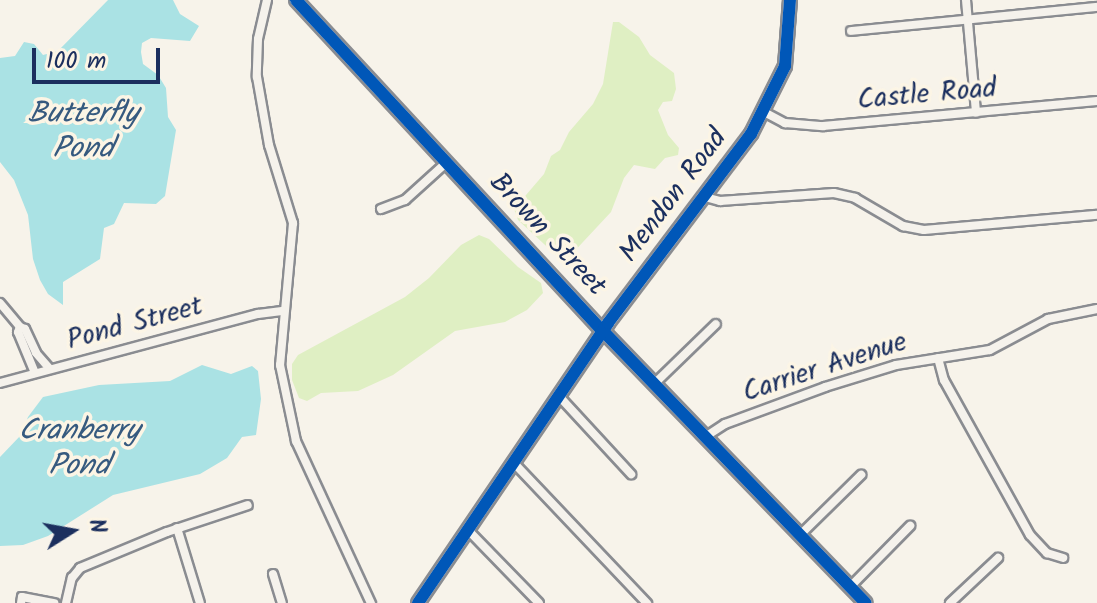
<!DOCTYPE html>
<style>
body{margin:0}
#map{position:relative;width:1097px;height:603px;overflow:hidden;background:#f7f3ea;font-family:Kalam,sans-serif}
div>[style]{position:absolute}
[style*='--x']{left:calc(var(--x)*1px);top:calc(var(--y)*1px);width:calc(var(--w)*1px);rotate:calc(var(--a)*1deg)}
.green>*{inset:0;background:#dfefc3}
.water>*{inset:0;background:#aae2e4}
.roads{filter:drop-shadow(2px 0 #8a8c91) drop-shadow(-2px 0 #8a8c91) drop-shadow(0 2px #8a8c91) drop-shadow(0 -2px #8a8c91)}
.street>*{height:8px;margin:-4px;padding:0 4px;transform-origin:4px;border-radius:4px;background:#f5f2ec}
.secondary>*{height:12px;margin:-6px;padding:0 6px;transform-origin:6px;border-radius:6px;background:#f5f2ec}
.cycleway>*{height:12px;margin:-6px;padding:0 6px;transform-origin:6px;border-radius:6px;background:#0057b8}
span{translate:-50% -50%;white-space:nowrap;text-align:center;line-height:1.15;-webkit-text-stroke:7px #fcf5e5;paint-order:stroke}
.street-label{font-size:28px;color:#1b2f5e}
.water-label{font-size:30px;color:#365a7f;font-style:italic}
.north{position:absolute;left:32px;top:491px;width:80px;height:80px;-webkit-text-stroke:6px #fcf5e5;paint-order:stroke;rotate:79deg;font-size:22px;font-weight:700;line-height:32px;text-align:center;color:#1b2f5e}
.north::after{content:'';display:block;margin:auto;width:28px;height:36px;background:#1b2f5e;clip-path:polygon(50% 0,100% 100%,50% 72%,0 100%)}
.scale{position:absolute;left:32px;top:48px;width:128px;height:36px;box-sizing:border-box;border:4px solid #1b2f5e;border-top:0;padding-left:10px;font-size:24px;line-height:28px;white-space:nowrap;color:#1b2f5e;-webkit-text-stroke:6px #fcf5e5;paint-order:stroke}
</style>
<div id="map">
<div class="green">
<div style="clip-path:polygon(613px 22px,619px 22px,639px 37px,650px 55px,674px 73px,676px 89px,672px 101px,663px 102px,658px 110px,668px 135px,679px 148px,678px 155px,665px 158px,655px 169px,634px 165px,624px 178px,611px 212px,569px 257px,557px 256px,518px 220px,514px 209px,544px 174px,551px 156px,560px 150px,569px 132px,593px 104px,603px 84px)"></div>
<div style="clip-path:polygon(479px 235px,489px 239px,518px 267px,541px 283px,543px 293px,527px 310px,505px 322px,455px 331px,393px 375px,358px 391px,321px 393px,307px 401px,299px 398px,292px 380px,292px 364px,298px 355px,405px 297px,429px 278px,461px 245px)"></div>
</div>
<div class="water">
<div style="clip-path:polygon(108px 0,173px 0,180px 14px,199px 26px,190px 41px,151px 38px,142px 43px,141px 52px,143px 64px,158px 75px,166px 88px,168px 117px,176px 130px,165px 196px,156px 204px,124px 203px,114px 224px,104px 228px,100px 259px,63px 282px,63px 305px,48px 294px,40px 280px,33px 259px,28px 215px,14px 180px,0 162px,0 58px,15px 56px,24px 42px,34px 44px,43px 55px,58px 51px)"></div>
<div style="clip-path:polygon(202px 365px,231px 374px,252px 366px,258px 371px,261px 399px,256px 435px,242px 437px,227px 458px,200px 474px,113px 495px,48px 536px,23px 545px,0 546px,0 457px,21px 435px,28px 417px,43px 397px,99px 385px,170px 381px)"></div>
</div>
<div class="roads">
<div class="street">
<div style="--x:267;--y:0;--w:40;--a:103"></div>
<div style="--x:258;--y:39;--w:38;--a:92"></div>
<div style="--x:257;--y:77;--w:69;--a:80"></div>
<div style="--x:269;--y:145;--w:82;--a:72.9"></div>
<div style="--x:293;--y:223;--w:143;--a:95.2"></div>
<div style="--x:280;--y:365;--w:78;--a:78.1"></div>
<div style="--x:296;--y:441;--w:179;--a:65.2"></div>
<div style="--x:966;--y:0;--w:113;--a:84.9"></div>
<div style="--x:851;--y:31;--w:247;--a:-5.6"></div>
<div style="--x:764;--y:112;--w:24;--a:28"></div>
<div style="--x:785;--y:123;--w:38;--a:5"></div>
<div style="--x:823;--y:126;--w:275;--a:-5.2"></div>
<div style="--x:705;--y:197;--w:16;--a:15"></div>
<div style="--x:720;--y:201;--w:114;--a:-4"></div>
<div style="--x:834;--y:193;--w:22;--a:13"></div>
<div style="--x:855;--y:198;--w:56;--a:30.3"></div>
<div style="--x:903;--y:226;--w:21;--a:11"></div>
<div style="--x:924;--y:230;--w:174;--a:-5"></div>
<div style="--x:381;--y:209;--w:26;--a:-21"></div>
<div style="--x:405;--y:200;--w:57;--a:-42.1"></div>
<div style="--x:0;--y:303;--w:31;--a:50"></div>
<div style="--x:938;--y:358;--w:23;--a:75"></div>
<div style="--x:944;--y:380;--w:177;--a:61"></div>
<div style="--x:1030;--y:535;--w:25;--a:47"></div>
<div style="--x:1047;--y:553;--w:17;--a:17"></div>
<div style="--x:35;--y:373;--w:44;--a:-112.5"></div>
<div style="--x:18;--y:332;--w:5;--a:-68"></div>
<div style="--x:20;--y:327;--w:5;--a:22"></div>
<div style="--x:25;--y:329;--w:26;--a:65"></div>
<div style="--x:36;--y:353;--w:21;--a:49"></div>
<div style="--x:0;--y:383;--w:267;--a:-15"></div>
<div style="--x:258;--y:314;--w:24;--a:-7"></div>
<div style="--x:654;--y:384;--w:86;--a:-44.1"></div>
<div style="--x:558;--y:395;--w:108;--a:47.3"></div>
<div style="--x:705;--y:437;--w:24;--a:-33"></div>
<div style="--x:725;--y:424;--w:107;--a:-20.3"></div>
<div style="--x:825;--y:387;--w:74;--a:-17.2"></div>
<div style="--x:896;--y:365;--w:95;--a:-9.1"></div>
<div style="--x:990;--y:350;--w:66;--a:-28.1"></div>
<div style="--x:1048;--y:319;--w:50;--a:-11.5"></div>
<div style="--x:513;--y:462;--w:195;--a:46.5"></div>
<div style="--x:177;--y:528;--w:78;--a:73"></div>
<div style="--x:467;--y:529;--w:103;--a:45.8"></div>
<div style="--x:800;--y:535;--w:86;--a:-44.5"></div>
<div style="--x:273;--y:574;--w:30;--a:73"></div>
<div style="--x:850;--y:587;--w:86;--a:-45.5"></div>
<div style="--x:21;--y:603;--w:6;--a:-81"></div>
<div style="--x:22;--y:597;--w:33;--a:11"></div>
<div style="--x:66;--y:603;--w:26;--a:-77"></div>
<div style="--x:72;--y:578;--w:13;--a:-51"></div>
<div style="--x:80;--y:568;--w:94;--a:-22.5"></div>
<div style="--x:167;--y:532;--w:85;--a:-18.4"></div>
<div style="--x:950;--y:603;--w:66;--a:-43.2"></div>
</div>
<div class="secondary">
<div style="--x:296;--y:0;--w:451;--a:47.2"></div>
<div style="--x:603;--y:331;--w:378;--a:46"></div>
<div style="--x:418;--y:603;--w:338;--a:-55.8"></div>
<div style="--x:608;--y:323;--w:237;--a:-52.9"></div>
<div style="--x:751;--y:134;--w:76;--a:-63.4"></div>
<div style="--x:785;--y:66;--w:66;--a:-85.7"></div>
</div>
</div>
<div class="cycleway">
<div style="--x:296;--y:0;--w:451;--a:47.2"></div>
<div style="--x:603;--y:331;--w:378;--a:46"></div>
<div style="--x:418;--y:603;--w:338;--a:-55.8"></div>
<div style="--x:608;--y:323;--w:237;--a:-52.9"></div>
<div style="--x:751;--y:134;--w:76;--a:-63.4"></div>
<div style="--x:785;--y:66;--w:66;--a:-85.7"></div>
</div>
<div class="street-label">
<span style="left:927px;top:95px;rotate:-5deg">Castle Road</span>
<span style="left:674px;top:196px;rotate:-53deg">Mendon Road</span>
<span style="left:547px;top:235px;rotate:47deg">Brown Street</span>
<span style="left:135px;top:324px;rotate:-15deg">Pond Street</span>
<span style="left:825px;top:368px;rotate:-18deg">Carrier Avenue</span>
</div>
<div class="water-label">
<span style="left:83px;top:131px">Butterfly<br>Pond</span>
<span style="left:79px;top:448px">Cranberry<br>Pond</span>
</div>
<div class="north">N</div>
<div class="scale">100 m</div>
</div>
